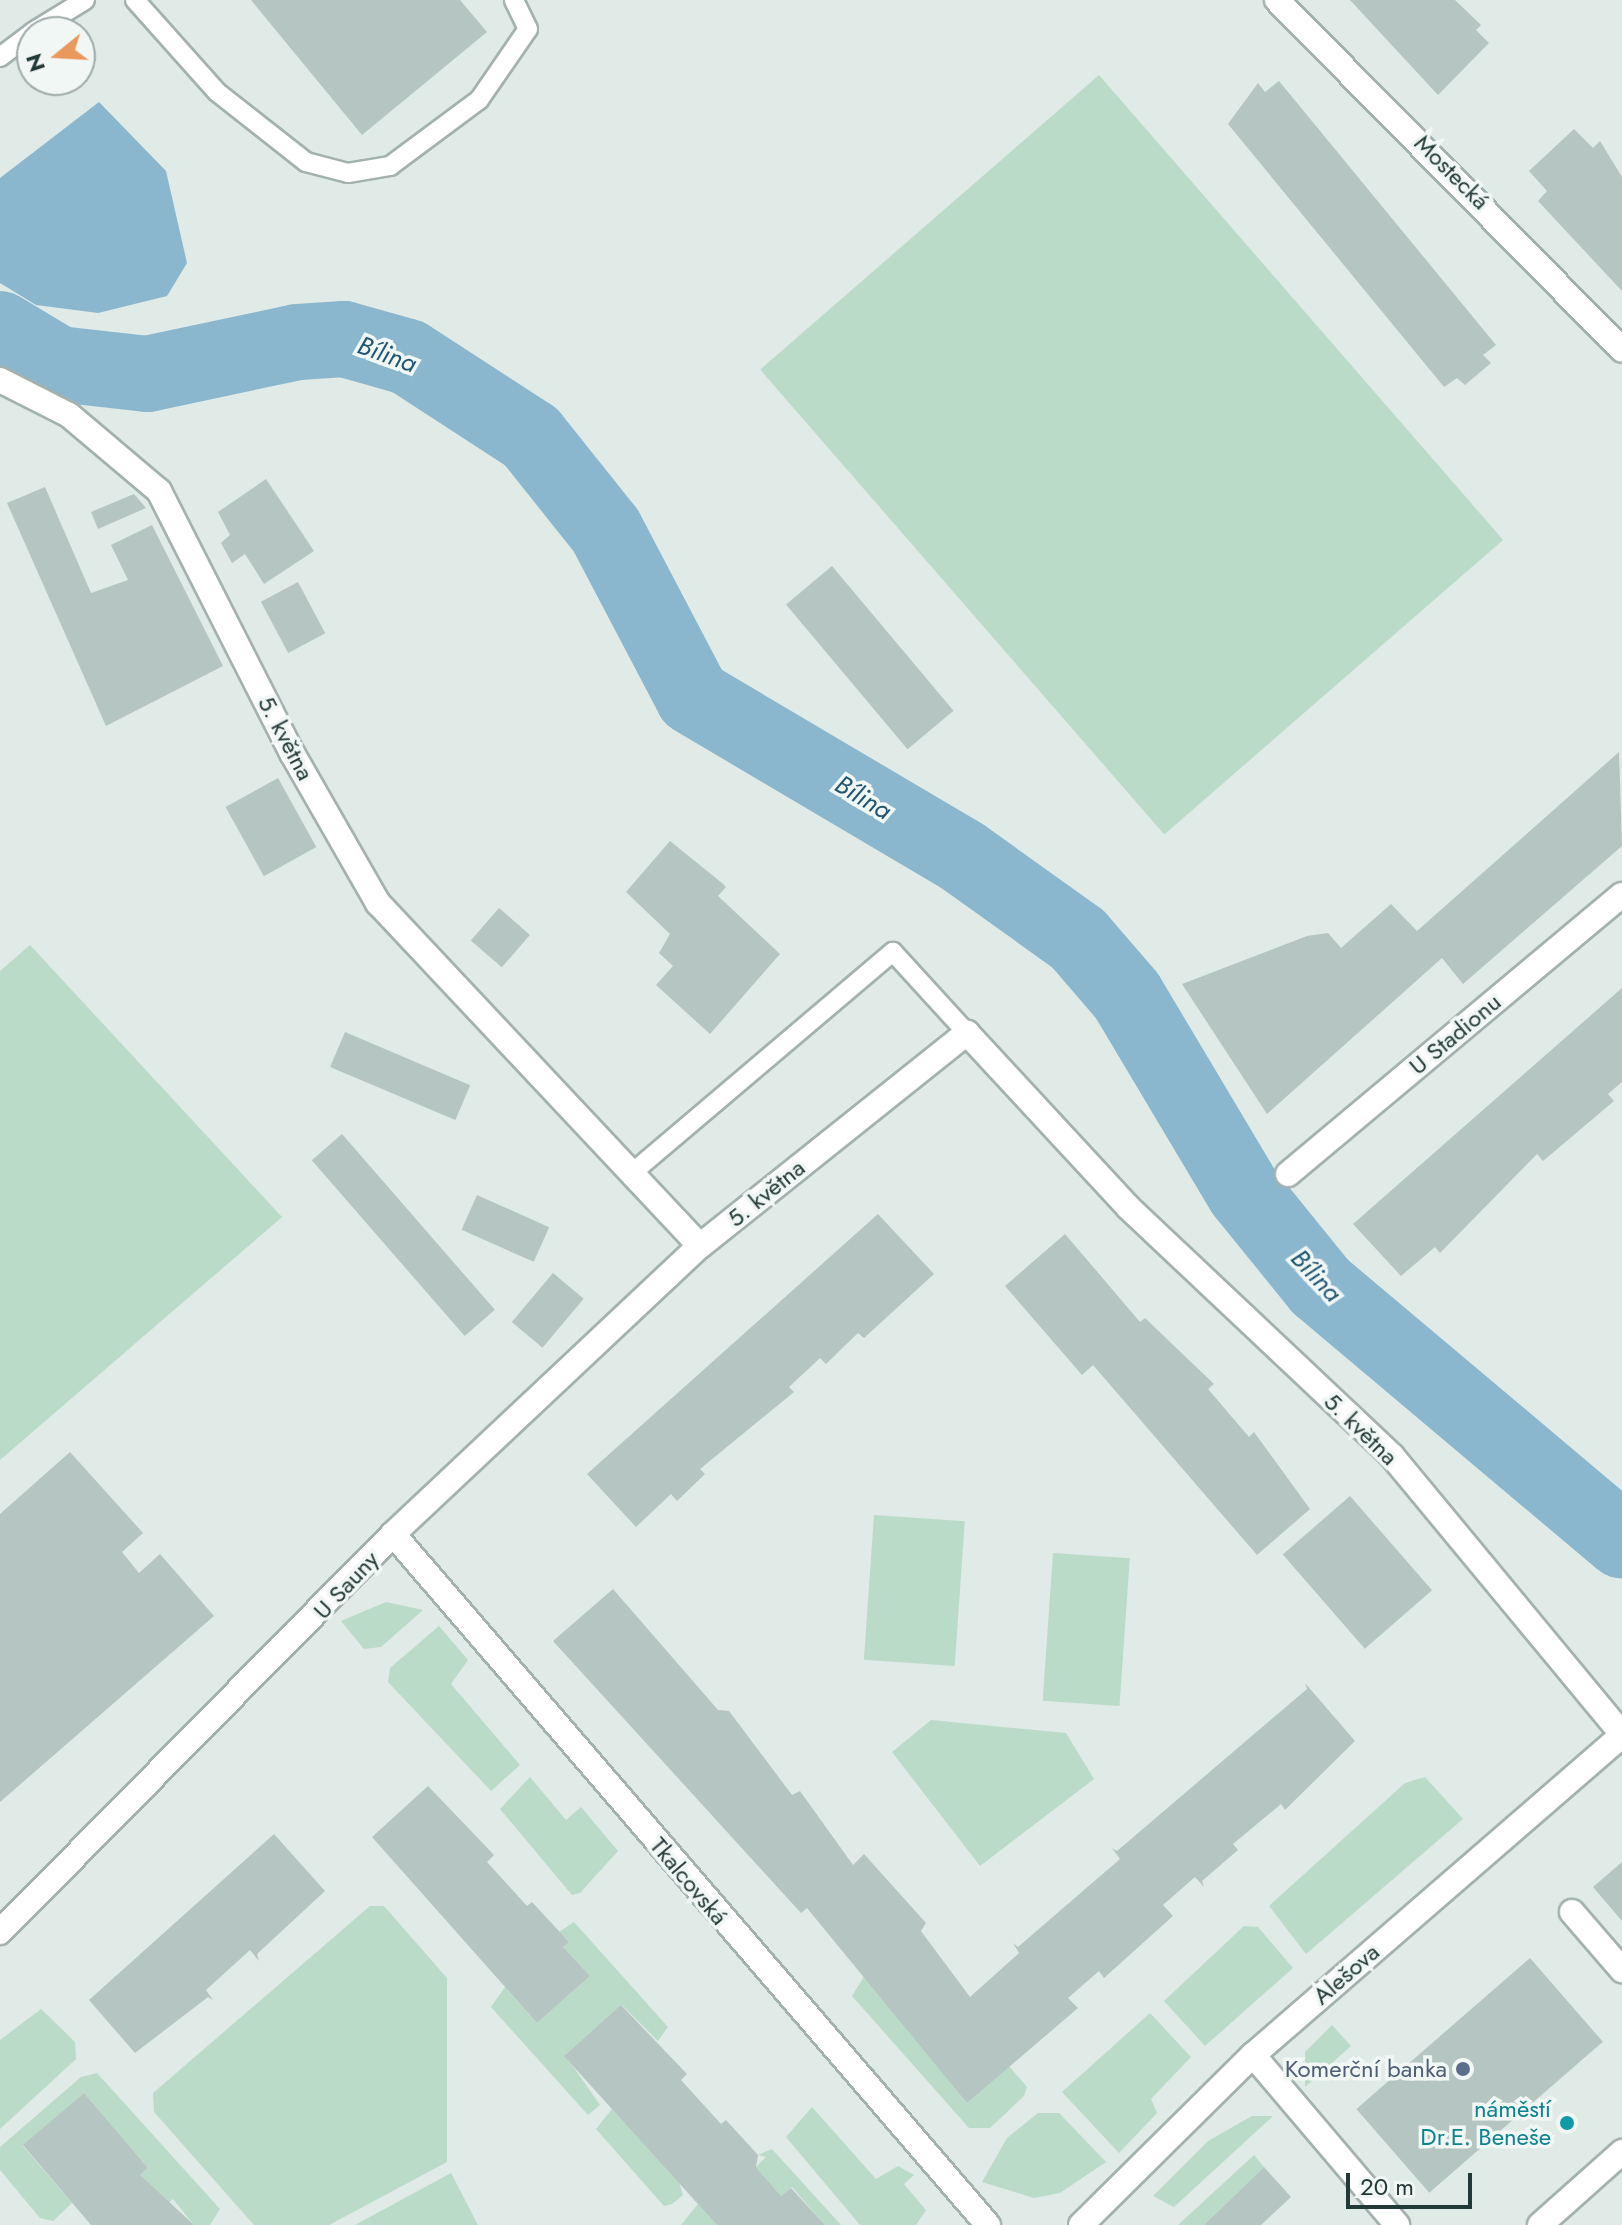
<!DOCTYPE html>
<meta charset="utf-8">
<style>
body{margin:0}
#map{position:relative;width:1622px;height:2225px;overflow:hidden;background:#e0eae7;font-family:Jost,sans-serif}
div>[style]{position:absolute}
[style*='--x']{left:calc(var(--x)*1px);top:calc(var(--y)*1px);width:calc(var(--w)*1px);rotate:calc(var(--a)*1deg)}
.green>*{inset:0;background:#badbc8;transform-origin:0 0}
.water>*{inset:0;background:#8ab7cd}
.river>*{height:76px;margin:-38px;padding:0 38px;transform-origin:38px;border-radius:38px;background:#8ab7cd}
.building>*{inset:0;background:#b5c5c1;transform-origin:0 0}
.roads{filter:drop-shadow(2px 0 #a3b2af) drop-shadow(-2px 0 #a3b2af) drop-shadow(0 2px #a3b2af) drop-shadow(0 -2px #a3b2af)}
.lane>*{height:18px;margin:-9px;padding:0 9px;transform-origin:9px;border-radius:9px;background:#fff}
.street>*{height:24px;margin:-12px;padding:0 12px;transform-origin:12px;border-radius:12px;background:#fff}
.secondary>*{height:24px;margin:-12px;padding:0 12px;transform-origin:12px;border-radius:12px;background:#fff}
.dots>*{width:22px;height:22px;translate:-50% -50%;box-sizing:border-box;border:4px solid #f0f7f5;border-radius:50%}
span{translate:-50% -50%;white-space:nowrap;text-align:center;line-height:1.15;-webkit-text-stroke:7px #f0f7f5;paint-order:stroke}
.street-label{font-size:24px;color:#223a37}
.service-label{font-size:24px;color:#4e5e75}
.right{translate:-100% -50%;text-align:right}
.culture-label{font-size:24px;color:#0d838f}
.water-label{font-size:26px;color:#1f5672;font-style:italic}
.north{position:absolute;left:16px;top:16px;width:80px;height:80px;box-sizing:border-box;background:#f0f7f5;border:2px solid #9eaba9;border-radius:50%;rotate:252deg;font-size:22px;font-weight:700;line-height:32px;text-align:center;color:#223a37}
.north::after{content:'';display:block;margin:auto;width:28px;height:36px;background:#eb985d;clip-path:polygon(50% 0,100% 100%,50% 72%,0 100%)}
.scale{position:absolute;left:1346px;top:2173px;width:126px;height:36px;box-sizing:border-box;border:4px solid #223a37;border-top:0;padding-left:10px;font-size:24px;line-height:28px;white-space:nowrap;color:#223a37;-webkit-text-stroke:6px #f0f7f5;paint-order:stroke}
</style>
<div id="map">
<div class="green">
<div style="left:1099px;top:75px;width:616px;height:449px;rotate:49deg"></div>
<div style="clip-path:polygon(30px 945px,282px 1217px,0 1460px,0 971px)"></div>
<div style="left:874px;top:1515px;width:91px;height:145px;rotate:4deg"></div>
<div style="left:1053px;top:1553px;width:77px;height:148px;rotate:4deg"></div>
<div style="clip-path:polygon(386px 1602px,423px 1610px,381px 1647px,364px 1649px,341px 1621px)"></div>
<div style="clip-path:polygon(439px 1626px,468px 1660px,451px 1684px,520px 1765px,491px 1791px,388px 1682px,390px 1668px)"></div>
<div style="clip-path:polygon(931px 1720px,1066px 1733px,1094px 1779px,980px 1866px,892px 1752px)"></div>
<div style="clip-path:polygon(530px 1777px,566px 1820px,581px 1807px,618px 1851px,580px 1893px,572px 1895px,500px 1809px)"></div>
<div style="clip-path:polygon(1425px 1777px,1463px 1819px,1306px 1954px,1269px 1906px,1405px 1783px)"></div>
<div style="clip-path:polygon(370px 1906px,384px 1906px,447px 1978px,447px 2162px,329px 2225px,254px 2225px,154px 2112px,153px 2093px)"></div>
<div style="clip-path:polygon(574px 1922px,668px 2027px,658px 2041px,622px 2005px,565px 2055px,600px 2105px,588px 2115px,491px 2007px,505px 1987px,537px 2023px,590px 1976px,563px 1947px,569px 1941px,559px 1932px)"></div>
<div style="clip-path:polygon(1244px 1926px,1258px 1927px,1293px 1968px,1205px 2046px,1164px 2001px)"></div>
<div style="clip-path:polygon(865px 1975px,967px 2103px,1009px 2066px,1027px 2087px,1024px 2096px,990px 2128px,969px 2128px,852px 1996px)"></div>
<div style="clip-path:polygon(41px 2009px,75px 2042px,76px 2059px,0 2129px,0 2040px)"></div>
<div style="clip-path:polygon(1150px 2013px,1191px 2057px,1151px 2099px,1157px 2113px,1119px 2153px,1062px 2092px)"></div>
<div style="clip-path:polygon(1332px 2025px,1351px 2046px,1305px 2087px,1305px 2052px)"></div>
<div style="clip-path:polygon(97px 2073px,220px 2209px,210px 2225px,194px 2225px,173px 2199px,166px 2205px,140px 2175px,148px 2168px,84px 2093px,23px 2146px,72px 2203px,53px 2221px,40px 2218px,0 2170px,0 2147px,81px 2077px)"></div>
<div style="clip-path:polygon(812px 2107px,876px 2179px,898px 2166px,914px 2175px,904px 2184px,926px 2210px,916px 2225px,860px 2225px,786px 2137px)"></div>
<div style="clip-path:polygon(612px 2109px,679px 2182px,683px 2195px,672px 2204px,664px 2206px,596px 2129px)"></div>
<div style="clip-path:polygon(1038px 2113px,1059px 2113px,1106px 2162px,1060px 2193px,1034px 2198px,982px 2182px,1007px 2138px)"></div>
<div style="clip-path:polygon(1252px 2116px,1273px 2116px,1174px 2207px,1153px 2196px,1208px 2141px)"></div>
<div style="clip-path:polygon(772px 2149px,841px 2225px,825px 2225px,792px 2187px,781px 2196px,756px 2167px,766px 2157px,758px 2155px)"></div>
<div style="clip-path:polygon(1254px 2155px,1264px 2167px,1204px 2225px,1178px 2225px)"></div>
<div style="clip-path:polygon(451px 2173px,478px 2225px,355px 2225px)"></div>
<div style="clip-path:polygon(698px 2204px,717px 2225px,681px 2225px)"></div>
</div>
<div class="water">
<div style="clip-path:polygon(99px 102px,166px 171px,187px 263px,167px 296px,98px 313px,36px 305px,0 283px,0 178px)"></div>
</div>
<div class="river">
<div style="--x:0;--y:329;--w:68;--a:31.1"></div>
<div style="--x:58;--y:364;--w:90;--a:6.4"></div>
<div style="--x:147;--y:374;--w:154;--a:-12"></div>
<div style="--x:298;--y:342;--w:46;--a:-3.7"></div>
<div style="--x:344;--y:339;--w:66;--a:15.7"></div>
<div style="--x:408;--y:357;--w:147;--a:33"></div>
<div style="--x:531;--y:437;--w:120;--a:51.4"></div>
<div style="--x:606;--y:531;--w:187;--a:62.3"></div>
<div style="--x:693;--y:697;--w:312;--a:30.6"></div>
<div style="--x:962;--y:856;--w:143;--a:35.6"></div>
<div style="--x:1078;--y:939;--w:75;--a:49.3"></div>
<div style="--x:1127;--y:996;--w:228;--a:59.2"></div>
<div style="--x:1244;--y:1192;--w:121;--a:51"></div>
<div style="--x:1320;--y:1286;--w:395;--a:40.1"></div>
</div>
<div class="building">
<div style="clip-path:polygon(251px 0,460px 0,487px 32px,362px 135px)"></div>
<div style="clip-path:polygon(1350px 0,1455px 0,1481px 25px,1476px 30px,1489px 43px,1438px 95px)"></div>
<div style="clip-path:polygon(1279px 81px,1496px 345px,1483px 355px,1491px 363px,1465px 385px,1457px 378px,1444px 387px,1228px 124px,1258px 83px,1265px 92px)"></div>
<div style="clip-path:polygon(1574px 129px,1593px 148px,1600px 141px,1622px 177px,1622px 291px,1538px 201px,1547px 191px,1529px 171px)"></div>
<div style="clip-path:polygon(266px 479px,314px 551px,264px 584px,245px 554px,232px 563px,221px 543px,230px 535px,218px 512px)"></div>
<div style="clip-path:polygon(45px 487px,91px 593px,128px 580px,111px 545px,152px 525px,223px 666px,106px 726px,7px 503px)"></div>
<div style="clip-path:polygon(134px 494px,146px 508px,98px 529px,91px 512px)"></div>
<div style="left:832px;top:566px;width:189px;height:60px;rotate:50deg"></div>
<div style="left:298px;top:582px;width:58px;height:42px;rotate:62deg"></div>
<div style="clip-path:polygon(1619px 752px,1622px 846px,1463px 984px,1442px 958px,1267px 1114px,1182px 984px,1307px 936px,1328px 933px,1341px 948px,1391px 904px,1417px 931px)"></div>
<div style="left:278px;top:778px;width:79px;height:60px;rotate:61deg"></div>
<div style="clip-path:polygon(670px 841px,722px 883px,726px 887px,718px 896px,780px 954px,710px 1034px,656px 985px,673px 966px,659px 953px,670px 934px,626px 892px)"></div>
<div style="left:499px;top:908px;width:41px;height:43px;rotate:41deg"></div>
<div style="clip-path:polygon(1622px 988px,1622px 1082px,1608px 1094px,1614px 1101px,1543px 1161px,1537px 1154px,1440px 1253px,1435px 1247px,1401px 1276px,1353px 1224px)"></div>
<div style="left:345px;top:1032px;width:136px;height:38px;rotate:23deg"></div>
<div style="left:342px;top:1134px;width:233px;height:40px;rotate:49deg"></div>
<div style="left:477px;top:1195px;width:79px;height:38px;rotate:24deg"></div>
<div style="clip-path:polygon(878px 1214px,934px 1274px,864px 1338px,858px 1333px,826px 1364px,820px 1358px,789px 1387px,794px 1392px,700px 1469px,705px 1474px,677px 1501px,671px 1494px,636px 1527px,587px 1474px)"></div>
<div style="clip-path:polygon(1065px 1234px,1140px 1322px,1145px 1318px,1214px 1384px,1208px 1389px,1249px 1437px,1254px 1432px,1310px 1509px,1257px 1555px,1093px 1365px,1082px 1375px,1005px 1286px)"></div>
<div style="left:553px;top:1273px;width:40px;height:64px;rotate:40deg"></div>
<div style="clip-path:polygon(70px 1452px,143px 1533px,122px 1552px,139px 1573px,160px 1554px,214px 1616px,0 1802px,0 1514px)"></div>
<div style="left:1350px;top:1496px;width:125px;height:89px;rotate:49deg"></div>
<div style="clip-path:polygon(613px 1589px,718px 1710px,729px 1711px,792px 1795px,800px 1791px,853px 1865px,864px 1854px,926px 1923px,921px 1931px,970px 1997px,1019px 1953px,1013px 1943px,1018px 1947px,1120px 1859px,1112px 1848px,1117px 1851px,1307px 1689px,1305px 1683px,1355px 1741px,1285px 1810px,1281px 1804px,1233px 1844px,1238px 1850px,1202px 1881px,1204px 1887px,1195px 1877px,1163px 1905px,1173px 1916px,1104px 1978px,1099px 1971px,1068px 1998px,1078px 2008px,967px 2103px,807px 1908px,801px 1913px,553px 1641px)"></div>
<div style="clip-path:polygon(428px 1786px,494px 1855px,487px 1862px,527px 1906px,532px 1902px,569px 1942px,563px 1947px,590px 1976px,537px 2023px,372px 1837px)"></div>
<div style="clip-path:polygon(274px 1834px,325px 1891px,257px 1954px,259px 1961px,250px 1950px,206px 1990px,213px 2000px,208px 1997px,135px 2053px,89px 2000px)"></div>
<div style="clip-path:polygon(1622px 1862px,1622px 1921px,1593px 1887px)"></div>
<div style="left:1530px;top:1958px;width:111px;height:230px;rotate:49deg"></div>
<div style="clip-path:polygon(621px 2005px,687px 2074px,681px 2080px,721px 2124px,726px 2120px,758px 2155px,756px 2167px,781px 2196px,791px 2188px,825px 2225px,717px 2225px,564px 2056px)"></div>
<div style="clip-path:polygon(84px 2093px,148px 2168px,140px 2175px,194px 2225px,91px 2225px,23px 2145px)"></div>
<div style="clip-path:polygon(1264px 2167px,1291px 2197px,1261px 2225px,1204px 2225px)"></div>
</div>
<div class="roads">
<div class="lane">
<div style="--x:135;--y:0;--w:123;--a:48.3"></div>
<div style="--x:217;--y:92;--w:113;--a:38.2"></div>
<div style="--x:306;--y:162;--w:43;--a:14.7"></div>
<div style="--x:348;--y:173;--w:43;--a:-9.5"></div>
<div style="--x:390;--y:166;--w:111;--a:-36.6"></div>
<div style="--x:479;--y:100;--w:86;--a:-55.4"></div>
<div style="--x:528;--y:29;--w:32;--a:-116"></div>
<div style="--x:33;--y:32;--w:61;--a:-31.6"></div>
<div style="--x:0;--y:57;--w:40;--a:-37"></div>
<div style="--x:632;--y:1173;--w:342;--a:-40.3"></div>
<div style="--x:893;--y:952;--w:110;--a:47.6"></div>
</div>
<div class="street">
<div style="--x:1277;--y:0;--w:491;--a:45.4"></div>
<div style="--x:0;--y:380;--w:77;--a:26.9"></div>
<div style="--x:69;--y:415;--w:118;--a:40.2"></div>
<div style="--x:159;--y:491;--w:294;--a:63.1"></div>
<div style="--x:292;--y:753;--w:173;--a:60.2"></div>
<div style="--x:378;--y:903;--w:470;--a:46.8"></div>
<div style="--x:1288;--y:1174;--w:435;--a:-39.9"></div>
<div style="--x:393;--y:1534;--w:912;--a:49.27"></div>
<div style="--x:1572;--y:1912;--w:77;--a:49.2"></div>
<div style="--x:0;--y:1932;--w:559;--a:-45.36"></div>
<div style="--x:393;--y:1534;--w:421;--a:-43.2"></div>
<div style="--x:700;--y:1246;--w:342;--a:-38.6"></div>
<div style="--x:967;--y:1033;--w:238;--a:47.2"></div>
<div style="--x:1129;--y:1208;--w:361;--a:43.3"></div>
<div style="--x:1392;--y:1456;--w:361;--a:50.4"></div>
<div style="--x:1253;--y:2055;--w:223;--a:49.7"></div>
<div style="--x:1540;--y:2225;--w:110;--a:-41.7"></div>
</div>
<div class="secondary">
<div style="--x:1081;--y:2225;--w:242;--a:-44.7"></div>
<div style="--x:1253;--y:2055;--w:488;--a:-40.9"></div>
</div>
</div>
<div class="dots">
<div style="left:1463px;top:2069px;background:#5c6f8a"></div>
<div style="left:1567px;top:2123px;background:#0f9aa8"></div>
</div>
<div class="street-label">
<span style="left:1452px;top:172px;rotate:45deg">Mostecká</span>
<span style="left:286px;top:738px;rotate:62deg">5. května</span>
<span style="left:1455px;top:1034px;rotate:-40deg">U Stadionu</span>
<span style="left:766px;top:1193px;rotate:-39deg">5. května</span>
<span style="left:1361px;top:1429px;rotate:44deg">5. května</span>
<span style="left:346px;top:1585px;rotate:-47deg">U Sauny</span>
<span style="left:689px;top:1881px;rotate:50deg">Tkalcovská</span>
<span style="left:1346px;top:1974px;rotate:-41deg">Alešova</span>
</div>
<div class="service-label">
<span class="right" style="left:1447px;top:2069px">Komerční banka</span>
</div>
<div class="culture-label">
<span class="right" style="left:1551px;top:2123px">náměstí<br>Dr.E. Beneše</span>
</div>
<div class="water-label">
<span style="left:387px;top:355px;rotate:20deg">Bílina</span>
<span style="left:863px;top:798px;rotate:31deg">Bílina</span>
<span style="left:1316px;top:1276px;rotate:47deg">Bílina</span>
</div>
<div class="north">N</div>
<div class="scale">20 m</div>
</div>
